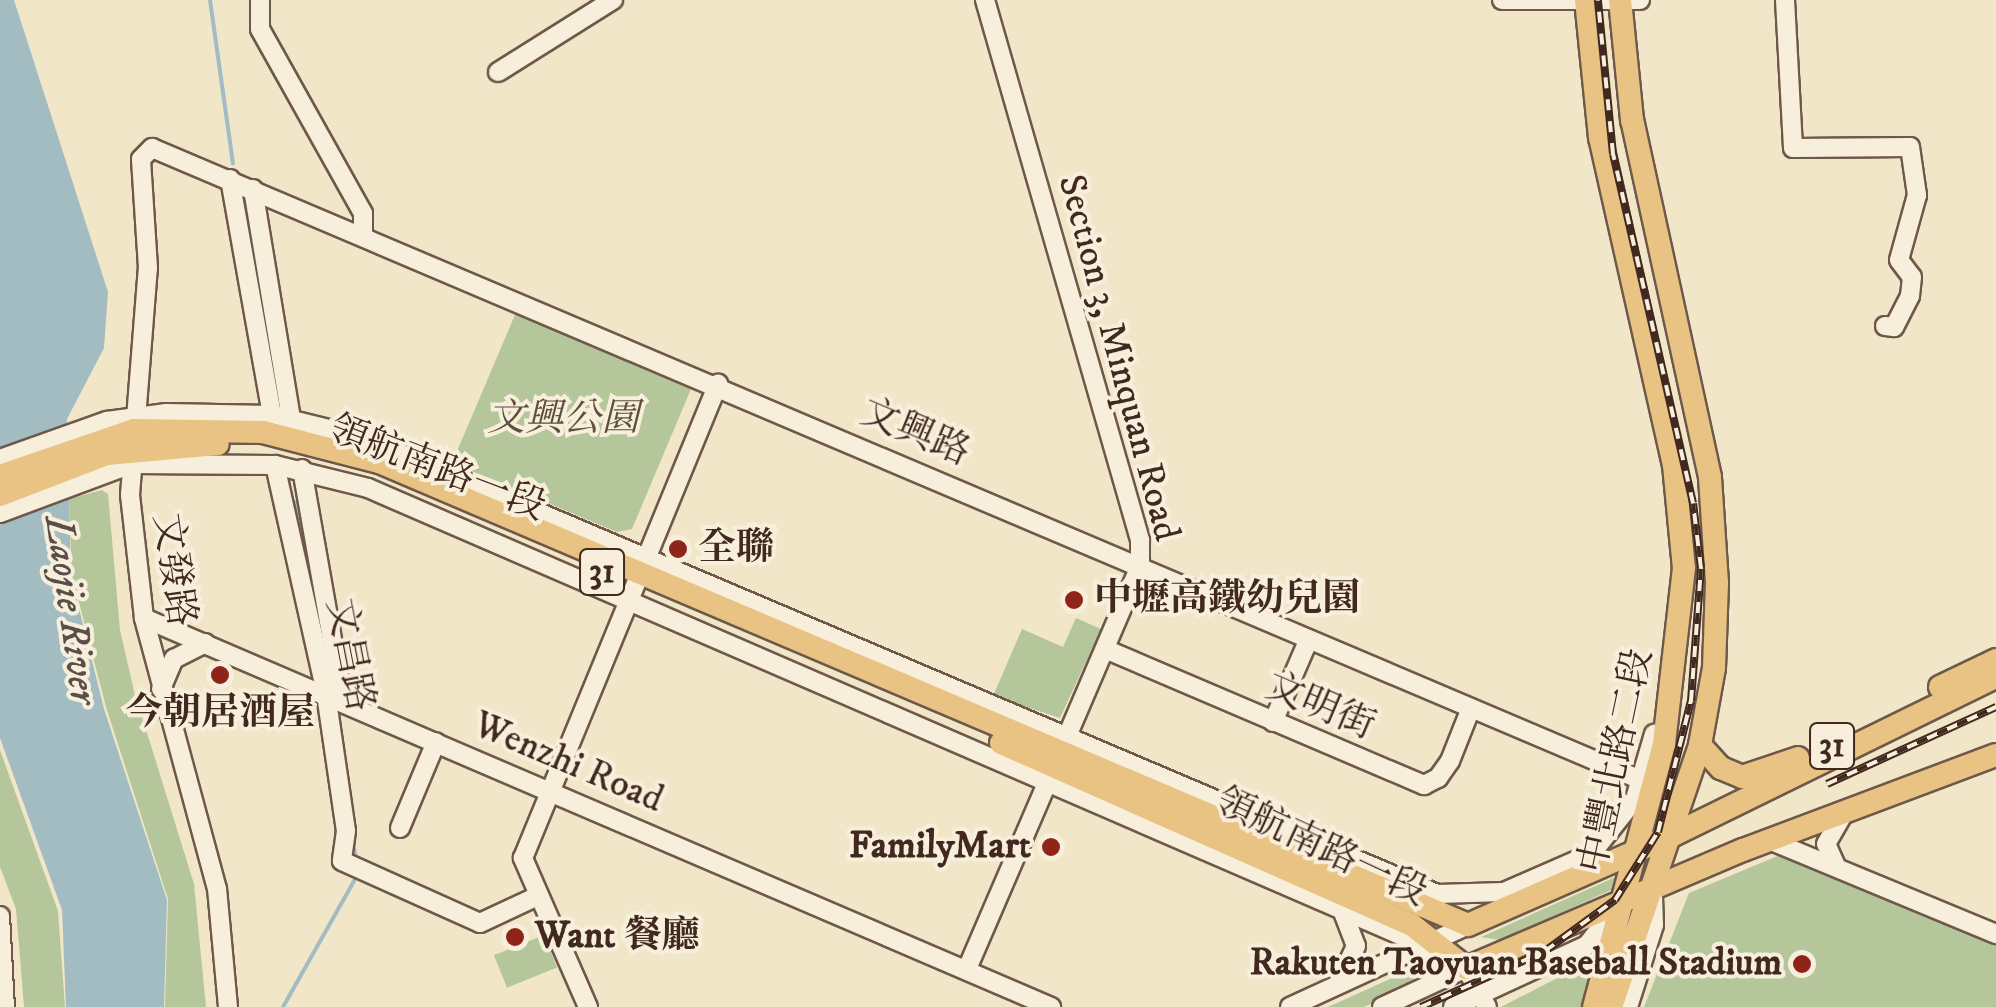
<!DOCTYPE html>
<meta charset="utf-8">
<style>
body{margin:0}
#map{position:relative;width:1996px;height:1007px;overflow:hidden;background:#f2e6c9;font-family:"IM FELL DW Pica","Noto Serif TC",serif}
div>[style]{position:absolute}
[style*='--x']{left:calc(var(--x)*1px);top:calc(var(--y)*1px);width:calc(var(--w)*1px);rotate:calc(var(--a)*1deg)}
.green>*{inset:0;background:#b5c69b;transform-origin:0 0}
.water>*{inset:0;background:#a2bcc2}
.stream>*{height:4px;margin:-2px;padding:0 2px;transform-origin:2px;border-radius:2px;background:#a2bcc2}
.roads{filter:drop-shadow(2px 0 #6e584a) drop-shadow(-2px 0 #6e584a) drop-shadow(0 2px #6e584a) drop-shadow(0 -2px #6e584a)}
.minor>*{height:18px;margin:-9px;padding:0 9px;transform-origin:9px;border-radius:9px;background:#f7efdc}
.major>*{height:22px;margin:-11px;padding:0 11px;transform-origin:11px;border-radius:11px;background:#e9c384}
.rail>*{height:8px;margin-top:-4px;transform-origin:0;background:repeating-linear-gradient(90deg,#f7efdc 0 11px,#42291f 0 22px);box-sizing:border-box;border-block:2px solid #42291f}
.dots>*{width:28px;height:28px;translate:-50% -50%;box-sizing:border-box;border:5px solid #f7efdc;border-radius:50%}
span{translate:-50% -50%;white-space:nowrap;text-align:center;line-height:1.15;-webkit-text-stroke:8px #f7efdc;paint-order:stroke}
.shield-label span{padding:2px 8px;background:#f7efdc;border:2px solid;border-radius:8px;-webkit-text-stroke-width:0}
.shield-label{font-size:35px;color:#42291f;font-weight:700}
.street-label{font-size:38px;color:#42291f}
.park-label{font-size:38px;color:#5f503e;font-style:italic}
.poi-label{font-size:38px;color:#42291f;font-weight:700}
.left{translate:0 -50%;text-align:left}
.right{translate:-100% -50%;text-align:right}
.water-label{font-size:40px;color:#5a4e48;font-style:italic}
</style>
<div id="map">
<div class="green">
<div style="clip-path:polygon(517px 310px,691px 389px,632px 529px,617px 532px,452px 463px)"></div>
<div style="clip-path:polygon(102px 490px,108px 494px,120px 630px,134px 691px,194px 884px,206px 1007px,165px 1007px,168px 899px,106px 707px,72px 575px,69px 499px)"></div>
<div style="clip-path:polygon(1076px 618px,1101px 629px,1060px 718px,993px 696px,1022px 629px,1063px 647px)"></div>
<div style="clip-path:polygon(0 750px,58px 911px,65px 1007px,24px 1007px,16px 909px,0 867px)"></div>
<div style="clip-path:polygon(1785px 853px,1996px 938px,1996px 1007px,1644px 1007px,1689px 893px)"></div>
<div style="clip-path:polygon(1620px 875px,1620px 886px,1500px 940px,1481px 937px)"></div>
<div style="left:544px;top:935px;width:35px;height:54px;rotate:68deg"></div>
<div style="clip-path:polygon(1594px 959px,1581px 1007px,1501px 1007px)"></div>
<div style="clip-path:polygon(1421px 965px,1430px 977px,1364px 1007px,1328px 1007px)"></div>
</div>
<div class="water">
<div style="clip-path:polygon(0 0,14px 0,108px 292px,104px 348px,67px 419px,71px 576px,104px 709px,167px 900px,164px 1007px,66px 1007px,62px 910px,0 738px)"></div>
</div>
<div class="stream">
<div style="--x:210;--y:0;--w:165;--a:82"></div>
<div style="--x:246;--y:208;--w:126;--a:80.8"></div>
<div style="--x:296;--y:502;--w:130;--a:78.9"></div>
<div style="--x:353;--y:841;--w:20;--a:81"></div>
<div style="--x:283;--y:1007;--w:145;--a:-60.6"></div>
</div>
<div class="roads">
<div class="minor">
<div style="--x:260;--y:0;--w:29;--a:90"></div>
<div style="--x:260;--y:29;--w:211;--a:60.8"></div>
<div style="--x:363;--y:213;--w:20;--a:90"></div>
<div style="--x:985;--y:0;--w:562;--a:73.98"></div>
<div style="--x:1140;--y:540;--w:26;--a:90"></div>
<div style="--x:1140;--y:566;--w:198;--a:113.2"></div>
<div style="--x:1502;--y:0;--w:138;--a:0"></div>
<div style="--x:1785;--y:0;--w:148;--a:86.9"></div>
<div style="--x:1793;--y:148;--w:117;--a:-0.5"></div>
<div style="--x:1910;--y:147;--w:49;--a:81.7"></div>
<div style="--x:1917;--y:195;--w:67;--a:105.5"></div>
<div style="--x:1899;--y:260;--w:21;--a:53"></div>
<div style="--x:1912;--y:277;--w:19;--a:96"></div>
<div style="--x:1910;--y:296;--w:35;--a:117"></div>
<div style="--x:1894;--y:327;--w:9;--a:-174"></div>
<div style="--x:498;--y:72;--w:136;--a:-32.1"></div>
<div style="--x:230;--y:179;--w:240;--a:79.9"></div>
<div style="--x:253;--y:189;--w:232;--a:80.6"></div>
<div style="--x:0;--y:459;--w:114;--a:-19.6"></div>
<div style="--x:107;--y:421;--w:60;--a:-7.7"></div>
<div style="--x:166;--y:413;--w:106;--a:1.1"></div>
<div style="--x:272;--y:415;--w:92;--a:13.9"></div>
<div style="--x:361;--y:437;--w:1169;--a:23.01"></div>
<div style="--x:1437;--y:894;--w:67;--a:-1.7"></div>
<div style="--x:1504;--y:892;--w:95;--a:-23.6"></div>
<div style="--x:1591;--y:854;--w:70;--a:-51.3"></div>
<div style="--x:1635;--y:799;--w:68;--a:-73.7"></div>
<div style="--x:275;--y:465;--w:235;--a:77.4"></div>
<div style="--x:326;--y:694;--w:138;--a:81.7"></div>
<div style="--x:346;--y:831;--w:30;--a:98"></div>
<div style="--x:342;--y:861;--w:151;--a:24.2"></div>
<div style="--x:480;--y:923;--w:64;--a:-25"></div>
<div style="--x:302;--y:469;--w:236;--a:80"></div>
<div style="--x:0;--y:513;--w:141;--a:-20.4"></div>
<div style="--x:132;--y:464;--w:143;--a:0.4"></div>
<div style="--x:275;--y:465;--w:96;--a:13.9"></div>
<div style="--x:368;--y:488;--w:1132;--a:23.42"></div>
<div style="--x:1407;--y:938;--w:66;--a:27"></div>
<div style="--x:1466;--y:968;--w:44;--a:61.7"></div>
<div style="--x:144;--y:618;--w:987;--a:23.21"></div>
<div style="--x:1105;--y:649;--w:347;--a:23.1"></div>
<div style="--x:1424;--y:785;--w:16;--a:-27"></div>
<div style="--x:1438;--y:778;--w:21;--a:-55"></div>
<div style="--x:1450;--y:761;--w:57;--a:-68.4"></div>
<div style="--x:161;--y:689;--w:33;--a:-67"></div>
<div style="--x:174;--y:659;--w:35;--a:-27"></div>
<div style="--x:1273;--y:722;--w:90;--a:-66.6"></div>
<div style="--x:400;--y:828;--w:93;--a:-67.3"></div>
<div style="--x:1769;--y:840;--w:246;--a:22.5"></div>
<div style="--x:1836;--y:866;--w:24;--a:-114"></div>
<div style="--x:1826;--y:844;--w:32;--a:-60"></div>
<div style="--x:0;--y:916;--w:91;--a:86.9"></div>
<div style="--x:967;--y:969;--w:215;--a:-66.7"></div>
<div style="--x:1338;--y:984;--w:42;--a:-64.7"></div>
<div style="--x:1356;--y:946;--w:40;--a:-111"></div>
<div style="--x:228;--y:1007;--w:119;--a:-95.3"></div>
<div style="--x:217;--y:889;--w:281;--a:-105.1"></div>
<div style="--x:144;--y:618;--w:124;--a:-96.5"></div>
<div style="--x:130;--y:495;--w:228;--a:-85.5"></div>
<div style="--x:148;--y:268;--w:109;--a:-93.7"></div>
<div style="--x:141;--y:159;--w:16;--a:-45"></div>
<div style="--x:152;--y:148;--w:1620;--a:23"></div>
<div style="--x:588;--y:1007;--w:163;--a:-113.6"></div>
<div style="--x:523;--y:858;--w:513;--a:-67.64"></div>
<div style="--x:1290;--y:1007;--w:196;--a:-24.7"></div>
<div style="--x:1382;--y:1007;--w:93;--a:-24.9"></div>
<div style="--x:1453;--y:1007;--w:148;--a:-24.8"></div>
<div style="--x:1587;--y:945;--w:52;--a:-52"></div>
<div style="--x:1628;--y:1007;--w:86;--a:-72.4"></div>
<div style="--x:1654;--y:925;--w:29;--a:-92"></div>
</div>
<div class="major">
<div style="--x:1586;--y:0;--w:138;--a:84.2"></div>
<div style="--x:1600;--y:137;--w:336;--a:77.3"></div>
<div style="--x:1674;--y:465;--w:103;--a:84.5"></div>
<div style="--x:1684;--y:568;--w:177;--a:96.5"></div>
<div style="--x:1664;--y:744;--w:272;--a:104.9"></div>
<div style="--x:0;--y:476;--w:142;--a:-18.9"></div>
<div style="--x:134;--y:430;--w:129;--a:0.9"></div>
<div style="--x:263;--y:432;--w:120;--a:14.5"></div>
<div style="--x:379;--y:462;--w:1183;--a:23.03"></div>
<div style="--x:1468;--y:925;--w:222;--a:-23.7"></div>
<div style="--x:1671;--y:836;--w:362;--a:-26.1"></div>
<div style="--x:0;--y:495;--w:115;--a:-21"></div>
<div style="--x:107;--y:454;--w:111;--a:-5.1"></div>
<div style="--x:1940;--y:687;--w:62;--a:-25.7"></div>
<div style="--x:1001;--y:743;--w:449;--a:23.9"></div>
<div style="--x:1412;--y:925;--w:69;--a:38.5"></div>
<div style="--x:1466;--y:968;--w:301;--a:-23.1"></div>
<div style="--x:1743;--y:850;--w:270;--a:-20.6"></div>
<div style="--x:1700;--y:745;--w:31;--a:48"></div>
<div style="--x:1721;--y:768;--w:23;--a:23"></div>
<div style="--x:1742;--y:777;--w:59;--a:-18.7"></div>
<div style="--x:1611;--y:1007;--w:277;--a:-71.2"></div>
<div style="--x:1700;--y:745;--w:78;--a:-79.7"></div>
<div style="--x:1714;--y:668;--w:85;--a:-88"></div>
<div style="--x:1717;--y:583;--w:106;--a:-93.8"></div>
<div style="--x:1710;--y:477;--w:365;--a:-102.3"></div>
<div style="--x:1632;--y:120;--w:121;--a:-95.7"></div>
</div>
</div>
<div class="rail">
<div style="--x:1827;--y:784;--w:186;--a:-24.5"></div>
<div style="--x:1421;--y:1007;--w:136;--a:-24.3"></div>
<div style="--x:1545;--y:951;--w:87;--a:-36.1"></div>
<div style="--x:1615;--y:900;--w:80;--a:-57.7"></div>
<div style="--x:1658;--y:832;--w:135;--a:-75.9"></div>
<div style="--x:1691;--y:701;--w:133;--a:-85.7"></div>
<div style="--x:1701;--y:568;--w:65;--a:-97"></div>
<div style="--x:1693;--y:503;--w:358;--a:-102.9"></div>
<div style="--x:1613;--y:154;--w:155;--a:-95.6"></div>
</div>
<div class="dots">
<div style="left:678px;top:549px;background:#8f2418"></div>
<div style="left:1074px;top:600px;background:#8f2418"></div>
<div style="left:220px;top:675px;background:#8f2418"></div>
<div style="left:1051px;top:847px;background:#8f2418"></div>
<div style="left:515px;top:937px;background:#8f2418"></div>
<div style="left:1802px;top:964px;background:#8f2418"></div>
</div>
<div class="shield-label">
<span style="left:602px;top:572px">31</span>
<span style="left:1832px;top:746px">31</span>
</div>
<div class="street-label">
<span style="left:1118px;top:358px;rotate:75deg">Section 3, Minquan Road</span>
<span style="left:915px;top:433px;rotate:23deg">文興路</span>
<span style="left:437px;top:469px;rotate:21deg">領航南路一段</span>
<span style="left:173px;top:570px;rotate:82deg">文發路</span>
<span style="left:349px;top:655px;rotate:79deg">文昌路</span>
<span style="left:1320px;top:707px;rotate:23deg">文明街</span>
<span style="left:1617px;top:761px;rotate:-78deg">中豐北路二段</span>
<span style="left:568px;top:763px;rotate:23deg">Wenzhi Road</span>
<span style="left:1321px;top:848px;rotate:25deg">領航南路一段</span>
</div>
<div class="park-label">
<span style="left:563px;top:420px">文興公園</span>
</div>
<div class="poi-label">
<span class="left" style="left:698px;top:549px">全聯</span>
<span class="left" style="left:1094px;top:600px">中壢高鐵幼兒園</span>
<span style="left:220px;top:714px">今朝居酒屋</span>
<span class="right" style="left:1031px;top:847px">FamilyMart</span>
<span class="left" style="left:535px;top:937px">Want 餐廳</span>
<span class="right" style="left:1782px;top:964px">Rakuten Taoyuan Baseball Stadium</span>
</div>
<div class="water-label">
<span style="left:70px;top:610px;rotate:82deg">Laojie River</span>
</div>
</div>
